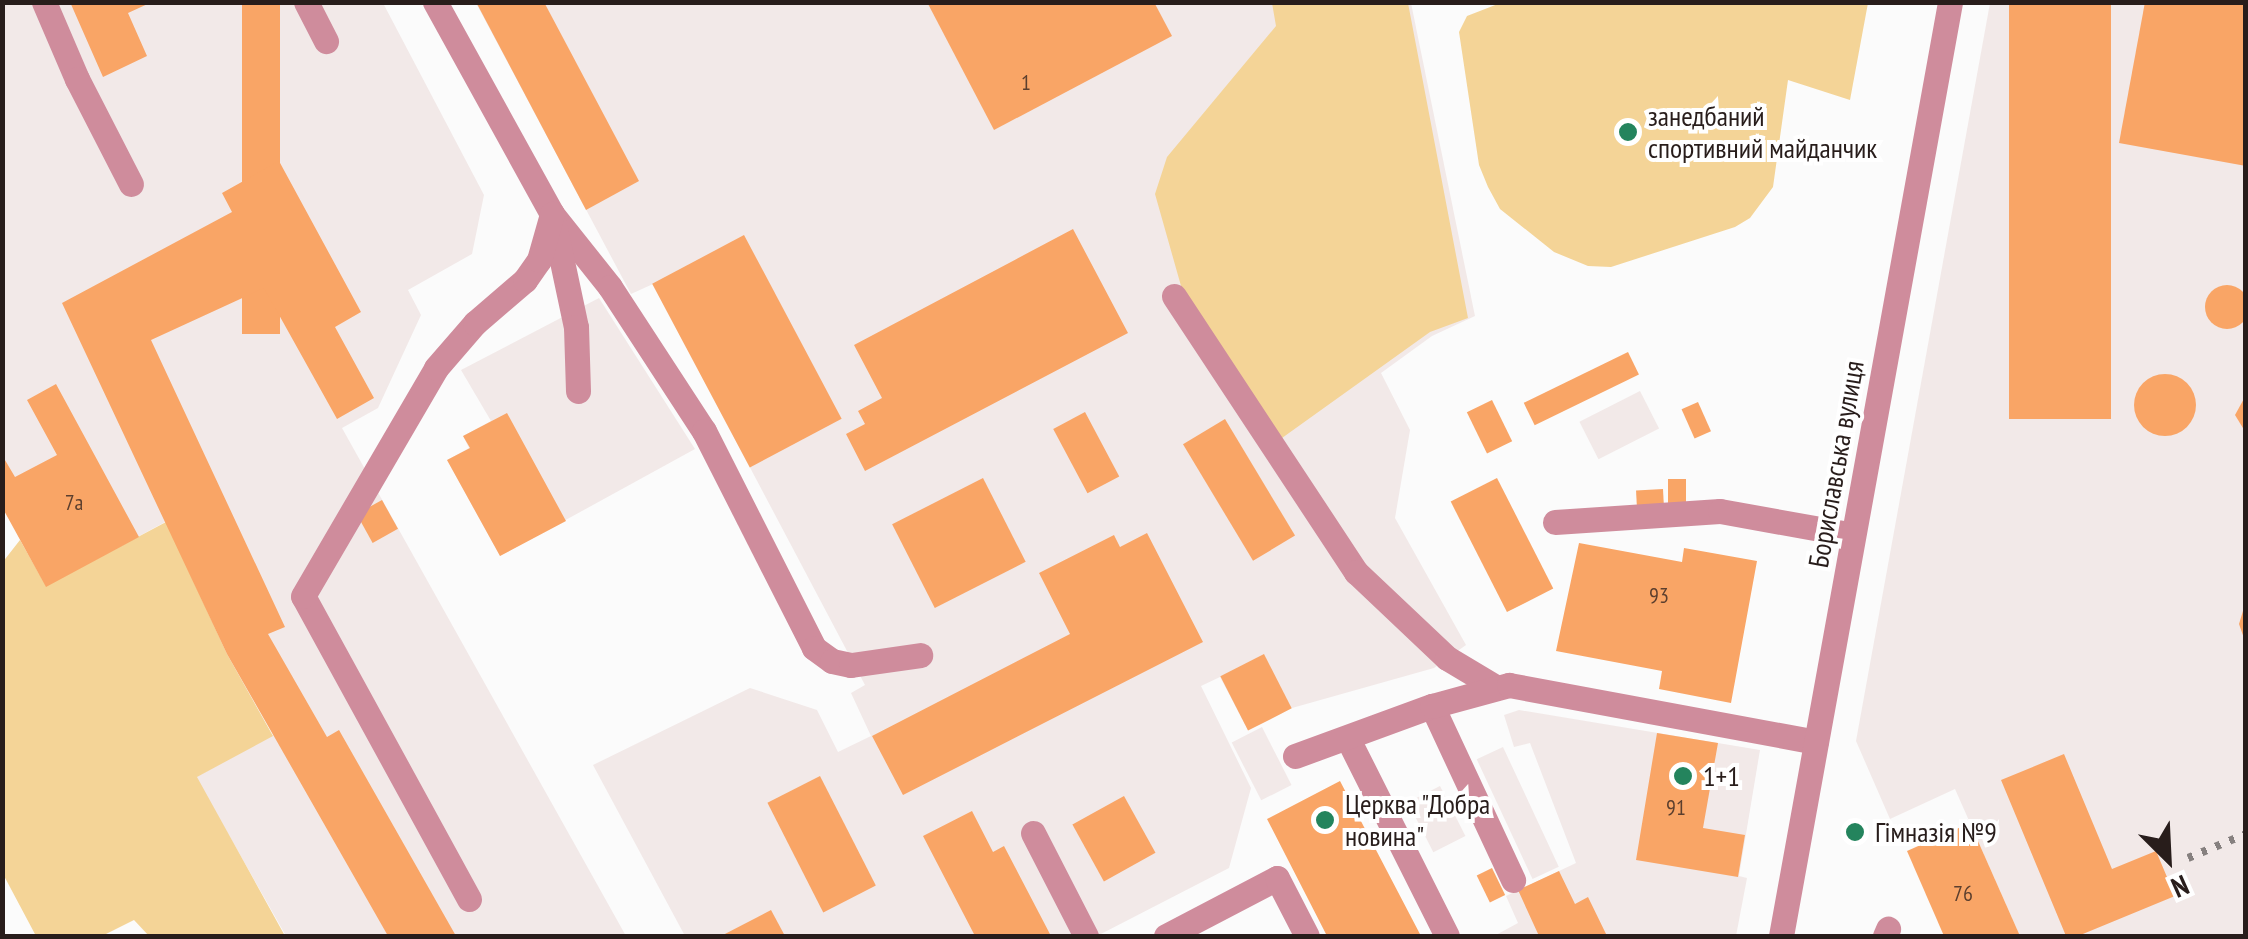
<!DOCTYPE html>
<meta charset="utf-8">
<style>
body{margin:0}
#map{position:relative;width:2248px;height:939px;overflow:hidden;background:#fbfbfb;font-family:"PT Sans Narrow",sans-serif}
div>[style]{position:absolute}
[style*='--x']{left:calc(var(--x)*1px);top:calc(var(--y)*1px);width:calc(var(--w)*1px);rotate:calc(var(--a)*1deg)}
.built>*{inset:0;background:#f2e9e8;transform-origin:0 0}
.green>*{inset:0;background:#f4d497}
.building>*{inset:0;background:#f9a566;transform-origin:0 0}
.round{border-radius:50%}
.minor>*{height:25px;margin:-12.5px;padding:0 12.5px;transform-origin:12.5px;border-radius:12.5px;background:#cf8c9c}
.rail>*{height:8px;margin-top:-4px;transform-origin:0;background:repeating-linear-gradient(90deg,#86807f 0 5px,transparent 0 15px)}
.dots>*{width:28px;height:28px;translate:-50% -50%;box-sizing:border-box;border:5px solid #fff;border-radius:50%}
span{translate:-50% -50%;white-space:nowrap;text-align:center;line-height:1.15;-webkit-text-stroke:8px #fff;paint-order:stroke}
.number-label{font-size:22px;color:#5c3f2e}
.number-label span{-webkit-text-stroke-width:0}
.poi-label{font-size:28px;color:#281d1b}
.left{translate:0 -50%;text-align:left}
.street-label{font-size:28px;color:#281d1b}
.frame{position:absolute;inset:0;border:5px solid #281d1b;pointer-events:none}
.north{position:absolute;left:2118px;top:809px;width:100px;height:100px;-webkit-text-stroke:8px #fff;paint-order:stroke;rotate:156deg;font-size:28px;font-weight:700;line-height:40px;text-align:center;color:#281d1b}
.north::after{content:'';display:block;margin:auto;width:35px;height:45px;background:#281d1b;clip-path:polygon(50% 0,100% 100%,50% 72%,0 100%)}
</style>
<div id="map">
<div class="built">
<div style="clip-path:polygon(2px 3px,383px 3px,484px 195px,472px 254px,408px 290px,421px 315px,378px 408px,342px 428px,626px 936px,286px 936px,196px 777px,273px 735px,227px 654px,165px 522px,46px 587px,3px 507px)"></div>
<div style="clip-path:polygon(476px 3px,1411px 3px,1475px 316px,1432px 336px,1381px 373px,1410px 430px,1395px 518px,1466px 645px,1434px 668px,1292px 708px,1248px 730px,1220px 677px,1201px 686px,1251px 788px,1229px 868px,1097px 936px,685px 936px,593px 765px,750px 688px,817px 710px,838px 752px,871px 736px,851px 693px,865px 685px,653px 284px,631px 294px)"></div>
<div style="clip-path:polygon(1990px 3px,2245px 3px,2245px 936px,2020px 936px,1955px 789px,1890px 819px,1856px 741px)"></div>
<div style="clip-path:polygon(599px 298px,695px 449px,500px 556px,447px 460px,469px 448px,463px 436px,491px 421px,461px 370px)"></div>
<div style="left:1640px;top:391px;width:42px;height:68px;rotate:63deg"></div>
<div style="clip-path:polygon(1519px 710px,1760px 750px,1739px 876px,1747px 878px,1736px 936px,1494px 936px,1518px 923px,1506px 896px,1576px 863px,1530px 743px,1514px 747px,1504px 715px)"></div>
<div style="left:1262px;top:727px;width:65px;height:34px;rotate:63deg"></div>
<div style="left:1503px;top:747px;width:132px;height:29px;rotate:65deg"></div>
<div style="left:1440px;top:786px;width:56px;height:36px;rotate:63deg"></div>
</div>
<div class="green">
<div style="clip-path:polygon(1503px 2px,1868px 2px,1868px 3px,1850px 100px,1788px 80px,1773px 187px,1750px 218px,1735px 227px,1611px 267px,1588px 266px,1554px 252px,1500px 209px,1488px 187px,1479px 165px,1459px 32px,1467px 16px)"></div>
<div style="clip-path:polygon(1272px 3px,1408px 3px,1468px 318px,1430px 332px,1282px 438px,1183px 293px,1155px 194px,1167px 157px,1276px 26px)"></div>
<div style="clip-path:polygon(166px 522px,227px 654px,273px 736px,197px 777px,285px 936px,149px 936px,134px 920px,102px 936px,36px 936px,3px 874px,2px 563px,20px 540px,46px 586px)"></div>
</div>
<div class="building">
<div style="clip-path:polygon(70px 2px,152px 2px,128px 13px,147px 56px,103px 77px)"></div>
<div style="left:242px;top:2px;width:38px;height:332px"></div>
<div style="clip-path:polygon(476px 2px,544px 2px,639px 181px,586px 210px)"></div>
<div style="clip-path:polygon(927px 2px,1154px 2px,1172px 36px,994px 130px)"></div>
<div style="left:2009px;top:2px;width:102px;height:417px"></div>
<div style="clip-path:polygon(2145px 2px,2246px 2px,2246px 166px,2119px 143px)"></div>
<div style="clip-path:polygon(279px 161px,361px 312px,335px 327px,374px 398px,337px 419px,264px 288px,151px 340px,285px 627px,268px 634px,327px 737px,339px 730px,456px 936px,388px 936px,227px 654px,62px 303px,232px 212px,222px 193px)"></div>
<div style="clip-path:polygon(1073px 229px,1128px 333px,865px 471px,846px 434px,865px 424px,858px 411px,882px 398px,854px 345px)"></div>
<div style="left:744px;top:235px;width:208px;height:104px;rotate:62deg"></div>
<div class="round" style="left:2205px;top:285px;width:44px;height:44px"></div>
<div style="left:1628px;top:352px;width:25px;height:116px;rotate:64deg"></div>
<div class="round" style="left:2134px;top:374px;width:62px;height:62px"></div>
<div style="clip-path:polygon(56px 384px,139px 537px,46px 587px,2px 507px,2px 455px,15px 477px,57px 455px,27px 400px)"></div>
<div style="clip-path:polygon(2246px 395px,2246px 433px,2235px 415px)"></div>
<div style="left:1492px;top:400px;width:46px;height:28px;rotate:64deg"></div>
<div style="left:1698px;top:402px;width:32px;height:18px;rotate:66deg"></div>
<div style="left:1085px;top:412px;width:73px;height:36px;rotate:62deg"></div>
<div style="clip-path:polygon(507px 413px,566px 521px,500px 556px,447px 460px,470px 448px,463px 436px)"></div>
<div style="left:1225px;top:419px;width:136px;height:49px;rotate:59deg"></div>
<div style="left:983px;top:478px;width:94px;height:102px;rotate:63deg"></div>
<div style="left:1497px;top:478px;width:124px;height:52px;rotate:63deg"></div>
<div style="left:1686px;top:479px;width:26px;height:18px;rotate:90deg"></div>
<div style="left:1663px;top:489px;width:17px;height:27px;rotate:87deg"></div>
<div style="left:382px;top:500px;width:33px;height:29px;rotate:61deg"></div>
<div style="clip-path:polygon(1147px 533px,1203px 642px,903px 795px,872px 736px,1070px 634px,1039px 573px,1114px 535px,1120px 547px)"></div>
<div style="clip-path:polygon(1579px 543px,1682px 562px,1684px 548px,1757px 561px,1731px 703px,1659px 689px,1662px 671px,1556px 651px)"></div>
<div style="clip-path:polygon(2246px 601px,2246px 644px,2239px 624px)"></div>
<div style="left:1264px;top:654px;width:61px;height:49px;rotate:63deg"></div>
<div style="clip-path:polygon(1657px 733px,1718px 743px,1703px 828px,1745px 835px,1738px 877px,1636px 860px)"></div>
<div style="clip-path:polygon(2064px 754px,2112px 869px,2156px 851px,2175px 896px,2078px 936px,2066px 936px,2001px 780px)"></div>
<div style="left:820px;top:776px;width:123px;height:59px;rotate:63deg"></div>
<div style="clip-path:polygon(1340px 781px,1387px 871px,1421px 936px,1327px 936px,1267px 819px)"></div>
<div style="left:1124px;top:796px;width:65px;height:59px;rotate:61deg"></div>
<div style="clip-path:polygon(972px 811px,993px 852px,1004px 846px,1051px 936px,975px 936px,923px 836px)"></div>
<div style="clip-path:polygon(1970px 823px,2020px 936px,1944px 936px,1907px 851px)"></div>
<div style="left:1492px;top:868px;width:30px;height:17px;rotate:64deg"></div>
<div style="clip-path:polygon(1559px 871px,1575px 904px,1588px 897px,1607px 936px,1539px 936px,1518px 890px)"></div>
<div style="clip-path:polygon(771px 910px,785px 936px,721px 936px)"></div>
</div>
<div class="minor">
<div style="--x:44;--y:2;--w:84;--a:66.8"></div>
<div style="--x:77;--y:79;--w:118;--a:62.8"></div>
<div style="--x:306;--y:2;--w:44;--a:62.9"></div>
<div style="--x:435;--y:2;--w:242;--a:61.1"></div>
<div style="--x:552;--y:214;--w:93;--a:51.5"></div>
<div style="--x:610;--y:287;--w:172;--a:56.9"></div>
<div style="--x:704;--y:431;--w:243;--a:63.1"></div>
<div style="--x:814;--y:648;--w:22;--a:36"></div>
<div style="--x:832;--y:661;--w:19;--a:12"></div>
<div style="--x:851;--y:665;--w:70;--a:-8.2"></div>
<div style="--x:553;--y:219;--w:110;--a:78"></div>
<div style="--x:576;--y:327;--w:64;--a:88.2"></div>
<div style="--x:1174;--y:296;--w:331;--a:56.6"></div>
<div style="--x:1356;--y:572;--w:125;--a:43.4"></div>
<div style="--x:1447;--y:658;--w:55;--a:30.8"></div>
<div style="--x:1555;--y:522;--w:165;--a:-3.8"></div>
<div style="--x:1720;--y:511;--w:135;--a:10.2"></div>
<div style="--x:1432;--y:706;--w:192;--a:65"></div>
<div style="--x:1348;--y:739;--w:220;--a:63.3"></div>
<div style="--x:1295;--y:756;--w:146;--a:-20.1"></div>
<div style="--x:1432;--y:706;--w:80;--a:-15.3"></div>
<div style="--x:1509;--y:685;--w:312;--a:10.5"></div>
<div style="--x:1033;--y:833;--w:116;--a:62.8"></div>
<div style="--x:469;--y:899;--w:345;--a:-118.7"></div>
<div style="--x:303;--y:596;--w:264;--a:-59.7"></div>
<div style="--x:436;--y:368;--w:60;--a:-49.1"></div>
<div style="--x:475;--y:323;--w:66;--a:-40.7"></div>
<div style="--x:525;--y:280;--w:24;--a:-55"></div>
<div style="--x:539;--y:260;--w:48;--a:-74.2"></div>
<div style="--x:1166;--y:936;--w:125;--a:-27.6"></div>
<div style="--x:1277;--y:878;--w:65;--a:62.7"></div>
<div style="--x:1781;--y:936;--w:949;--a:-79.74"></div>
<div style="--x:1885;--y:936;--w:8;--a:-67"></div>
</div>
<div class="rail">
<div style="--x:2188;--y:858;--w:63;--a:-22.5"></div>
</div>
<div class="dots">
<div style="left:1628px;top:132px;background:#24845d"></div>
<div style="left:1683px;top:776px;background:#24845d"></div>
<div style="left:1325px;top:820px;background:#24845d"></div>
<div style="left:1855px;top:832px;background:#24845d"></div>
</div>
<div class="number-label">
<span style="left:1026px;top:83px">1</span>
<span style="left:74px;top:503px">7а</span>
<span style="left:1659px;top:596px">93</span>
<span style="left:1676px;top:808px">91</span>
<span style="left:1963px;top:894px">76</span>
</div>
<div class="poi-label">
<span class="left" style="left:1648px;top:132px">занедбаний<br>спортивний майданчик</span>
<span class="left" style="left:1703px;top:776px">1+1</span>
<span class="left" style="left:1345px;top:820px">Церква "Добра<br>новина"</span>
<span class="left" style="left:1875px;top:832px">Гімназія №9</span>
</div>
<div class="street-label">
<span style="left:1836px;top:464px;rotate:-80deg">Бориславська вулиця</span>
</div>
<div class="frame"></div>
<div class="north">N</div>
</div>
